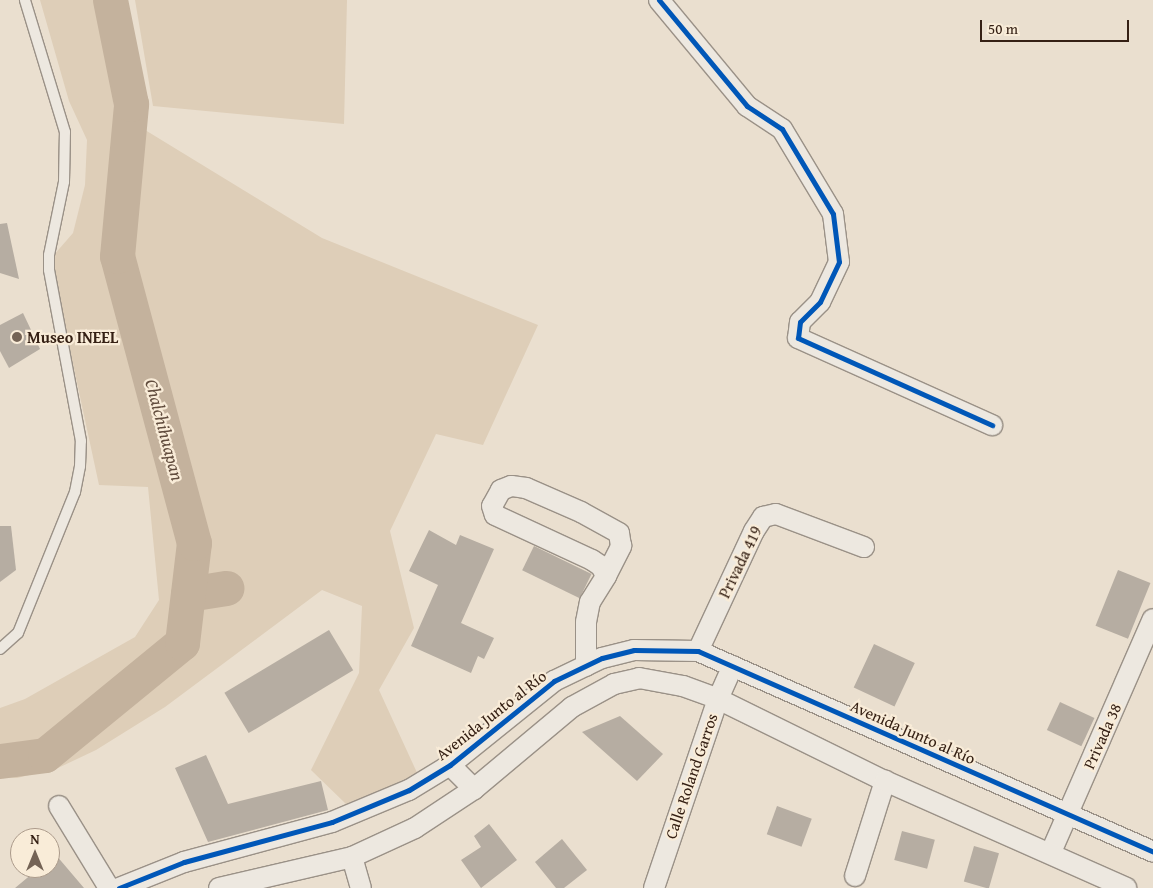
<!DOCTYPE html>
<meta charset="utf-8">
<style>
body{margin:0}
#map{position:relative;width:1153px;height:888px;overflow:hidden;background:#eadfcf;font-family:"Gentium Book Plus",serif}
div>[style]{position:absolute}
[style*='--x']{left:calc(var(--x)*1px);top:calc(var(--y)*1px);width:calc(var(--w)*1px);rotate:calc(var(--a)*1deg)}
.green>*{inset:0;background:#deceb8}
.river>*{height:35px;margin:-17.5px;padding:0 17.5px;transform-origin:17.5px;border-radius:17.5px;background:#c4b29d}
.building>*{inset:0;background:#b6ada2;transform-origin:0 0}
.roads{filter:drop-shadow(1px 0 #9a9187) drop-shadow(-1px 0 #9a9187) drop-shadow(0 1px #9a9187) drop-shadow(0 -1px #9a9187)}
.service>*{height:10px;margin:-5px;padding:0 5px;transform-origin:5px;border-radius:5px;background:#ede8e0}
.minor>*{height:20px;margin:-10px;padding:0 10px;transform-origin:10px;border-radius:10px;background:#ede8e0}
.cycleway>*{height:5px;margin:-2.5px;padding:0 2.5px;transform-origin:2.5px;border-radius:2.5px;background:#0057b8}
.dots>*{width:14px;height:14px;translate:-50% -50%;box-sizing:border-box;border:2px solid #f9ecd8;border-radius:50%}
span{translate:-50% -50%;white-space:nowrap;text-align:center;line-height:1.15;-webkit-text-stroke:4.5px #f9ecd8;paint-order:stroke}
.poi-label{font-size:16px;color:#352014;font-weight:700}
.left{translate:0 -50%;text-align:left}
.street-label{font-size:16px;color:#352014}
.water-label{font-size:18px;color:#614c3d;font-style:italic}
.north{position:absolute;left:10px;top:828px;width:50px;height:50px;box-sizing:border-box;background:#f9ecd8;border:1px solid #ab9a8a;border-radius:50%;rotate:0deg;font-size:14px;font-weight:700;line-height:20px;text-align:center;color:#352014}
.north::after{content:'';display:block;margin:auto;width:18px;height:22px;background:#746355;clip-path:polygon(50% 0,100% 100%,50% 72%,0 100%)}
.scale{position:absolute;left:980px;top:20px;width:149px;height:22px;box-sizing:border-box;border:2px solid #352014;border-top:0;padding-left:6px;font-size:15px;line-height:18px;white-space:nowrap;color:#352014;-webkit-text-stroke:4px #f9ecd8;paint-order:stroke}
</style>
<div id="map">
<div class="green">
<div style="clip-path:polygon(40px 0,99px 0,113px 81px,114px 111px,322px 238px,538px 325px,483px 445px,436px 434px,390px 531px,414px 628px,379px 690px,419px 777px,346px 804px,311px 770px,359px 673px,362px 606px,322px 590px,165px 707px,96px 750px,58px 768px,17px 778px,0 777px,0 708px,25px 699px,135px 637px,159px 600px,148px 487px,99px 485px,56px 285px,53px 256px,73px 233px,85px 185px,87px 140px,69px 101px)"></div>
<div style="clip-path:polygon(135px 0,347px 0,344px 124px,153px 106px)"></div>
</div>
<div class="river">
<div style="--x:188;--y:594;--w:39;--a:-9"></div>
<div style="--x:0;--y:761;--w:45;--a:-7.6"></div>
<div style="--x:45;--y:755;--w:177;--a:-39.3"></div>
<div style="--x:182;--y:643;--w:101;--a:-83.2"></div>
<div style="--x:194;--y:543;--w:297;--a:-105"></div>
<div style="--x:117;--y:256;--w:153;--a:-84.7"></div>
<div style="--x:131;--y:104;--w:106;--a:-101.4"></div>
</div>
<div class="building">
<div style="clip-path:polygon(7px 223px,19px 279px,0 273px,0 224px)"></div>
<div style="clip-path:polygon(23px 313px,40px 349px,9px 368px,0 351px,0 325px)"></div>
<div style="clip-path:polygon(0 526px,11px 526px,16px 570px,0 582px)"></div>
<div style="clip-path:polygon(429px 530px,456px 545px,460px 535px,494px 549px,461px 623px,494px 638px,484px 659px,478px 656px,471px 673px,411px 646px,438px 585px,409px 571px)"></div>
<div style="left:534px;top:546px;width:64px;height:27px;rotate:26deg"></div>
<div style="left:1118px;top:570px;width:35px;height:60px;rotate:22deg"></div>
<div style="left:329px;top:630px;width:47px;height:122px;rotate:59deg"></div>
<div style="left:874px;top:644px;width:45px;height:48px;rotate:25deg"></div>
<div style="left:1060px;top:702px;width:38px;height:31px;rotate:25deg"></div>
<div style="clip-path:polygon(620px 716px,663px 754px,637px 781px,582px 732px)"></div>
<div style="clip-path:polygon(206px 755px,228px 804px,321px 781px,328px 810px,208px 842px,175px 768px)"></div>
<div style="left:777px;top:806px;width:37px;height:30px;rotate:20deg"></div>
<div style="clip-path:polygon(489px 824px,517px 860px,481px 888px,461px 860px,481px 847px,474px 836px)"></div>
<div style="left:902px;top:831px;width:34px;height:30px;rotate:15deg"></div>
<div style="clip-path:polygon(562px 839px,587px 870px,564px 888px,556px 888px,535px 862px)"></div>
<div style="left:974px;top:846px;width:26px;height:37px;rotate:16deg"></div>
<div style="clip-path:polygon(50px 848px,84px 888px,15px 888px,39px 868px,50px 868px)"></div>
</div>
<div class="roads">
<div class="service">
<div style="--x:0;--y:649;--w:24;--a:-42"></div>
<div style="--x:18;--y:633;--w:152;--a:-68"></div>
<div style="--x:75;--y:492;--w:26;--a:-79"></div>
<div style="--x:80;--y:466;--w:25;--a:-88"></div>
<div style="--x:81;--y:441;--w:174;--a:-100.6"></div>
<div style="--x:49;--y:270;--w:15;--a:-90"></div>
<div style="--x:49;--y:255;--w:75;--a:-78.4"></div>
<div style="--x:64;--y:182;--w:50;--a:-88.9"></div>
<div style="--x:65;--y:132;--w:138;--a:-106.9"></div>
</div>
<div class="minor">
<div style="--x:659;--y:0;--w:138;--a:50.3"></div>
<div style="--x:747;--y:106;--w:42;--a:33.3"></div>
<div style="--x:782;--y:129;--w:99;--a:59"></div>
<div style="--x:833;--y:214;--w:48;--a:82.9"></div>
<div style="--x:839;--y:262;--w:44;--a:115.4"></div>
<div style="--x:820;--y:302;--w:28;--a:135"></div>
<div style="--x:800;--y:322;--w:16;--a:97"></div>
<div style="--x:798;--y:338;--w:213;--a:24.2"></div>
<div style="--x:698;--y:651;--w:132;--a:-65"></div>
<div style="--x:754;--y:531;--w:17;--a:-57"></div>
<div style="--x:763;--y:517;--w:13;--a:-13"></div>
<div style="--x:776;--y:514;--w:94;--a:20.6"></div>
<div style="--x:586;--y:666;--w:44;--a:-90"></div>
<div style="--x:586;--y:622;--w:20;--a:-79"></div>
<div style="--x:590;--y:602;--w:31;--a:-58"></div>
<div style="--x:606;--y:576;--w:34;--a:-63"></div>
<div style="--x:621;--y:546;--w:13;--a:-99"></div>
<div style="--x:619;--y:533;--w:43;--a:-151.1"></div>
<div style="--x:581;--y:512;--w:60;--a:-156.4"></div>
<div style="--x:526;--y:488;--w:15;--a:-172"></div>
<div style="--x:511;--y:486;--w:11;--a:158"></div>
<div style="--x:501;--y:490;--w:18;--a:119"></div>
<div style="--x:492;--y:506;--w:9;--a:72"></div>
<div style="--x:495;--y:515;--w:107;--a:24.9"></div>
<div style="--x:592;--y:560;--w:11;--a:34"></div>
<div style="--x:601;--y:566;--w:11;--a:63"></div>
<div style="--x:450;--y:765;--w:34;--a:45"></div>
<div style="--x:59;--y:806;--w:96;--a:58.6"></div>
<div style="--x:1051;--y:852;--w:254;--a:-66.4"></div>
<div style="--x:352;--y:857;--w:32;--a:74"></div>
<div style="--x:855;--y:876;--w:100;--a:-72.5"></div>
<div style="--x:119;--y:888;--w:70;--a:-21.8"></div>
<div style="--x:184;--y:862;--w:153;--a:-15.1"></div>
<div style="--x:332;--y:822;--w:83;--a:-22.6"></div>
<div style="--x:409;--y:790;--w:48;--a:-31.4"></div>
<div style="--x:450;--y:765;--w:134;--a:-38.9"></div>
<div style="--x:554;--y:681;--w:53;--a:-25.6"></div>
<div style="--x:602;--y:658;--w:33;--a:-14"></div>
<div style="--x:634;--y:650;--w:64;--a:0.9"></div>
<div style="--x:698;--y:651;--w:497;--a:23.8"></div>
<div style="--x:219;--y:888;--w:137;--a:-13.1"></div>
<div style="--x:352;--y:857;--w:69;--a:-24.7"></div>
<div style="--x:415;--y:828;--w:71;--a:-33.5"></div>
<div style="--x:474;--y:789;--w:128;--a:-39.9"></div>
<div style="--x:572;--y:707;--w:48;--a:-28.7"></div>
<div style="--x:614;--y:684;--w:26;--a:-13"></div>
<div style="--x:639;--y:678;--w:45;--a:10.3"></div>
<div style="--x:683;--y:686;--w:37;--a:20"></div>
<div style="--x:718;--y:699;--w:186;--a:26.2"></div>
<div style="--x:885;--y:781;--w:264;--a:23.9"></div>
<div style="--x:654;--y:888;--w:200;--a:-71.3"></div>
<div style="--x:718;--y:699;--w:36;--a:-66"></div>
</div>
</div>
<div class="cycleway">
<div style="--x:659;--y:0;--w:138;--a:50.3"></div>
<div style="--x:747;--y:106;--w:42;--a:33.3"></div>
<div style="--x:782;--y:129;--w:99;--a:59"></div>
<div style="--x:833;--y:214;--w:48;--a:82.9"></div>
<div style="--x:839;--y:262;--w:44;--a:115.4"></div>
<div style="--x:820;--y:302;--w:28;--a:135"></div>
<div style="--x:800;--y:322;--w:16;--a:97"></div>
<div style="--x:798;--y:338;--w:213;--a:24.2"></div>
<div style="--x:119;--y:888;--w:70;--a:-21.8"></div>
<div style="--x:184;--y:862;--w:153;--a:-15.1"></div>
<div style="--x:332;--y:822;--w:83;--a:-22.6"></div>
<div style="--x:409;--y:790;--w:48;--a:-31.4"></div>
<div style="--x:450;--y:765;--w:134;--a:-38.9"></div>
<div style="--x:554;--y:681;--w:53;--a:-25.6"></div>
<div style="--x:602;--y:658;--w:33;--a:-14"></div>
<div style="--x:634;--y:650;--w:64;--a:0.9"></div>
<div style="--x:698;--y:651;--w:497;--a:23.8"></div>
</div>
<div class="dots">
<div style="left:17px;top:337px;background:#746355"></div>
</div>
<div class="poi-label">
<span class="left" style="left:27px;top:337px">Museo INEEL</span>
</div>
<div class="street-label">
<span style="left:740px;top:562px;rotate:-64deg">Privada 419</span>
<span style="left:491px;top:715px;rotate:-38deg">Avenida Junto al Río</span>
<span style="left:913px;top:732px;rotate:24deg">Avenida Junto al Río</span>
<span style="left:1102px;top:736px;rotate:-66deg">Privada 38</span>
<span style="left:691px;top:776px;rotate:-71deg">Calle Roland Garros</span>
</div>
<div class="water-label">
<span style="left:164px;top:430px;rotate:75deg">Chalchihuapan</span>
</div>
<div class="north">N</div>
<div class="scale">50 m</div>
</div>
